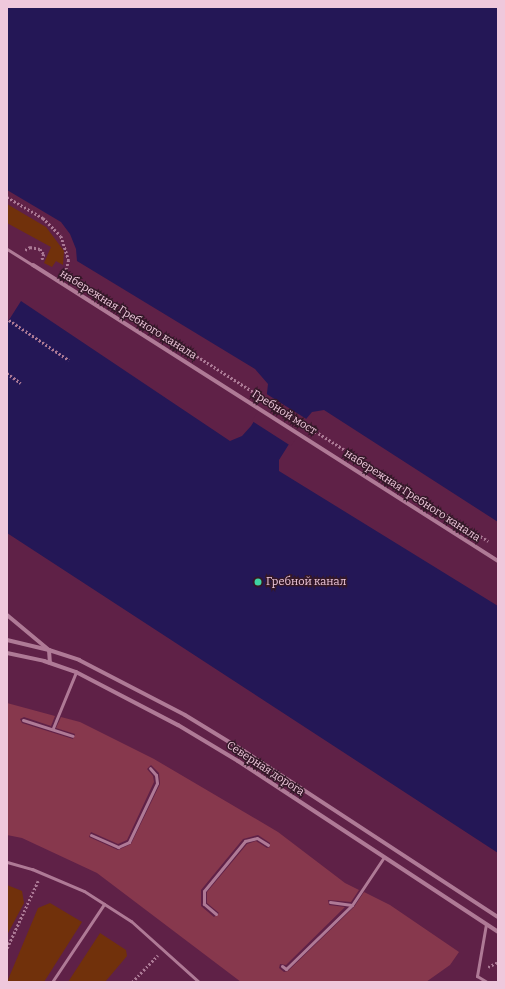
<!DOCTYPE html>
<meta charset="utf-8">
<style>
body{margin:0}
#map{position:relative;width:505px;height:989px;overflow:hidden;background:#5f2147;font-family:Bitter,serif}
div>[style]{position:absolute}
[style*='--x']{left:calc(var(--x)*1px);top:calc(var(--y)*1px);width:calc(var(--w)*1px);rotate:calc(var(--a)*1deg)}
.green>*{inset:0;background:#71310b}
.water>*{inset:0;background:#241756}
.pier>*{inset:0;background:#5f2147}
.building>*{inset:0;background:#87384d}
.path>*{height:2.5px;margin-top:-1.25px;transform-origin:0;background:repeating-linear-gradient(90deg,#ab7995 0 2px,transparent 0 4px)}
.lane>*{height:3px;margin:-1.5px;padding:0 1.5px;transform-origin:1.5px;border-radius:1.5px;background:#af7a96}
.street>*{height:4px;margin:-2px;padding:0 2px;transform-origin:2px;border-radius:2px;background:#af7a96}
.dots>*{width:11px;height:11px;translate:-50% -50%;box-sizing:border-box;border:2px solid #341828;border-radius:50%}
span{translate:-50% -50%;white-space:nowrap;text-align:center;line-height:1.15;-webkit-text-stroke:3px #341828;paint-order:stroke}
.street-label{font-size:11px;color:#efc8dc}
.poi-label{font-size:11px;color:#efc8dc}
.left{translate:0 -50%;text-align:left}
.frame{position:absolute;inset:0;border:8px solid #efc8dc;pointer-events:none}
</style>
<div id="map">
<div class="green">
<div style="clip-path:polygon(7px 204px,46px 227px,64px 251px,63px 265px,56px 261px,52px 267px,44px 263px,51px 247px,7px 223px)"></div>
<div style="clip-path:polygon(7px 885px,22px 891px,24px 903px,7px 935px)"></div>
<div style="clip-path:polygon(50px 903px,82px 922px,44px 982px,7px 982px,38px 908px)"></div>
<div style="clip-path:polygon(100px 933px,126px 950px,127px 956px,105px 982px,68px 982px)"></div>
</div>
<div class="water">
<div style="clip-path:polygon(7px 7px,498px 7px,498px 522px,324px 410px,312px 412px,301px 425px,279px 460px,279px 471px,498px 606px,498px 853px,7px 533px,7px 323px,21px 301px,230px 441px,242px 436px,251px 426px,266px 402px,268px 384px,255px 369px,77px 261px,76px 249px,70px 234px,61px 222px,7px 190px)"></div>
</div>
<div class="pier">
<div style="clip-path:polygon(265px 393px,308px 420px,291px 446px,252px 421px,264px 401px)"></div>
</div>
<div class="building">
<div style="clip-path:polygon(evenodd,7px 703px,55px 716px,51px 726px,24px 717px,20px 719px,22px 723px,73px 739px,75px 734px,56px 728px,61px 717px,80px 722px,154px 759px,278px 832px,345px 883px,359px 890px,351px 902px,328px 900px,329px 905px,345px 907px,286px 965px,280px 964px,279px 968px,284px 972px,288px 971px,354px 907px,364px 892px,390px 905px,459px 952px,450px 965px,426px 982px,241px 982px,97px 873px,22px 838px,7px 835px,7px 703px,151px 765px,159px 773px,160px 784px,131px 844px,118px 850px,89px 837px,91px 832px,118px 844px,127px 840px,154px 782px,153px 776px,147px 769px,151px 765px,7px 703px,258px 835px,270px 843px,270px 847px,267px 848px,256px 841px,247px 844px,207px 892px,207px 903px,219px 913px,214px 917px,201px 906px,201px 890px,243px 839px,258px 835px)"></div>
</div>
<div class="path">
<div style="--x:7;--y:197;--w:42;--a:30.3"></div>
<div style="--x:43;--y:218;--w:25;--a:45"></div>
<div style="--x:61;--y:236;--w:25;--a:72"></div>
<div style="--x:69;--y:260;--w:15;--a:106"></div>
<div style="--x:25;--y:250;--w:6;--a:-31"></div>
<div style="--x:30;--y:247;--w:10;--a:11"></div>
<div style="--x:40;--y:249;--w:6;--a:51"></div>
<div style="--x:44;--y:254;--w:6;--a:108"></div>
<div style="--x:9;--y:320;--w:72;--a:33.7"></div>
<div style="--x:170;--y:339;--w:377;--a:32.4"></div>
<div style="--x:7;--y:373;--w:17;--a:36"></div>
<div style="--x:7;--y:948;--w:74;--a:-65.2"></div>
<div style="--x:488;--y:967;--w:11;--a:-27"></div>
<div style="--x:132;--y:982;--w:37;--a:-46"></div>
</div>
<div class="lane">
<div style="--x:7;--y:249;--w:31;--a:32"></div>
<div style="--x:23;--y:720;--w:52;--a:17.7"></div>
<div style="--x:53;--y:728;--w:61;--a:-67.7"></div>
<div style="--x:91;--y:835;--w:30;--a:24"></div>
<div style="--x:118;--y:847;--w:12;--a:-24"></div>
<div style="--x:129;--y:842;--w:65;--a:-64.6"></div>
<div style="--x:157;--y:783;--w:8;--a:-97"></div>
<div style="--x:156;--y:775;--w:9;--a:-131"></div>
<div style="--x:7;--y:862;--w:26;--a:16"></div>
<div style="--x:32;--y:869;--w:56;--a:22.9"></div>
<div style="--x:84;--y:891;--w:56;--a:32.6"></div>
<div style="--x:131;--y:921;--w:91;--a:41.9"></div>
<div style="--x:330;--y:902;--w:22;--a:8"></div>
<div style="--x:352;--y:905;--w:58;--a:-56.3"></div>
<div style="--x:216;--y:914;--w:16;--a:-140"></div>
<div style="--x:204;--y:904;--w:13;--a:-90"></div>
<div style="--x:204;--y:891;--w:65;--a:-50.6"></div>
<div style="--x:245;--y:841;--w:12;--a:-14"></div>
<div style="--x:257;--y:838;--w:13;--a:32"></div>
<div style="--x:486;--y:924;--w:53;--a:99.8"></div>
<div style="--x:477;--y:976;--w:12;--a:31"></div>
<div style="--x:282;--y:966;--w:5;--a:37"></div>
<div style="--x:286;--y:969;--w:92;--a:-44.1"></div>
<div style="--x:52;--y:982;--w:94;--a:-56.3"></div>
</div>
<div class="street">
<div style="--x:33;--y:265;--w:551;--a:32.48"></div>
<div style="--x:7;--y:615;--w:55;--a:39.8"></div>
<div style="--x:49;--y:650;--w:13;--a:86"></div>
<div style="--x:7;--y:640;--w:43;--a:13.4"></div>
<div style="--x:49;--y:650;--w:32;--a:18"></div>
<div style="--x:79;--y:660;--w:119;--a:27.4"></div>
<div style="--x:185;--y:715;--w:69;--a:31.4"></div>
<div style="--x:244;--y:751;--w:303;--a:33.2"></div>
<div style="--x:7;--y:653;--w:38;--a:12"></div>
<div style="--x:44;--y:661;--w:34;--a:19"></div>
<div style="--x:76;--y:672;--w:115;--a:27.5"></div>
<div style="--x:178;--y:725;--w:70;--a:31"></div>
<div style="--x:238;--y:761;--w:311;--a:33.3"></div>
</div>
<div class="dots">
<div style="left:258px;top:582px;background:#3fd4a2"></div>
</div>
<div class="street-label">
<span style="left:128px;top:315px;rotate:32deg">набережная Гребного канала</span>
<span style="left:284px;top:413px;rotate:32deg">Гребной мост</span>
<span style="left:412px;top:496px;rotate:33deg">набережная Гребного канала</span>
<span style="left:265px;top:769px;rotate:33deg">Северная дорога</span>
</div>
<div class="poi-label">
<span class="left" style="left:266px;top:582px">Гребной канал</span>
</div>
<div class="frame"></div>
</div>
